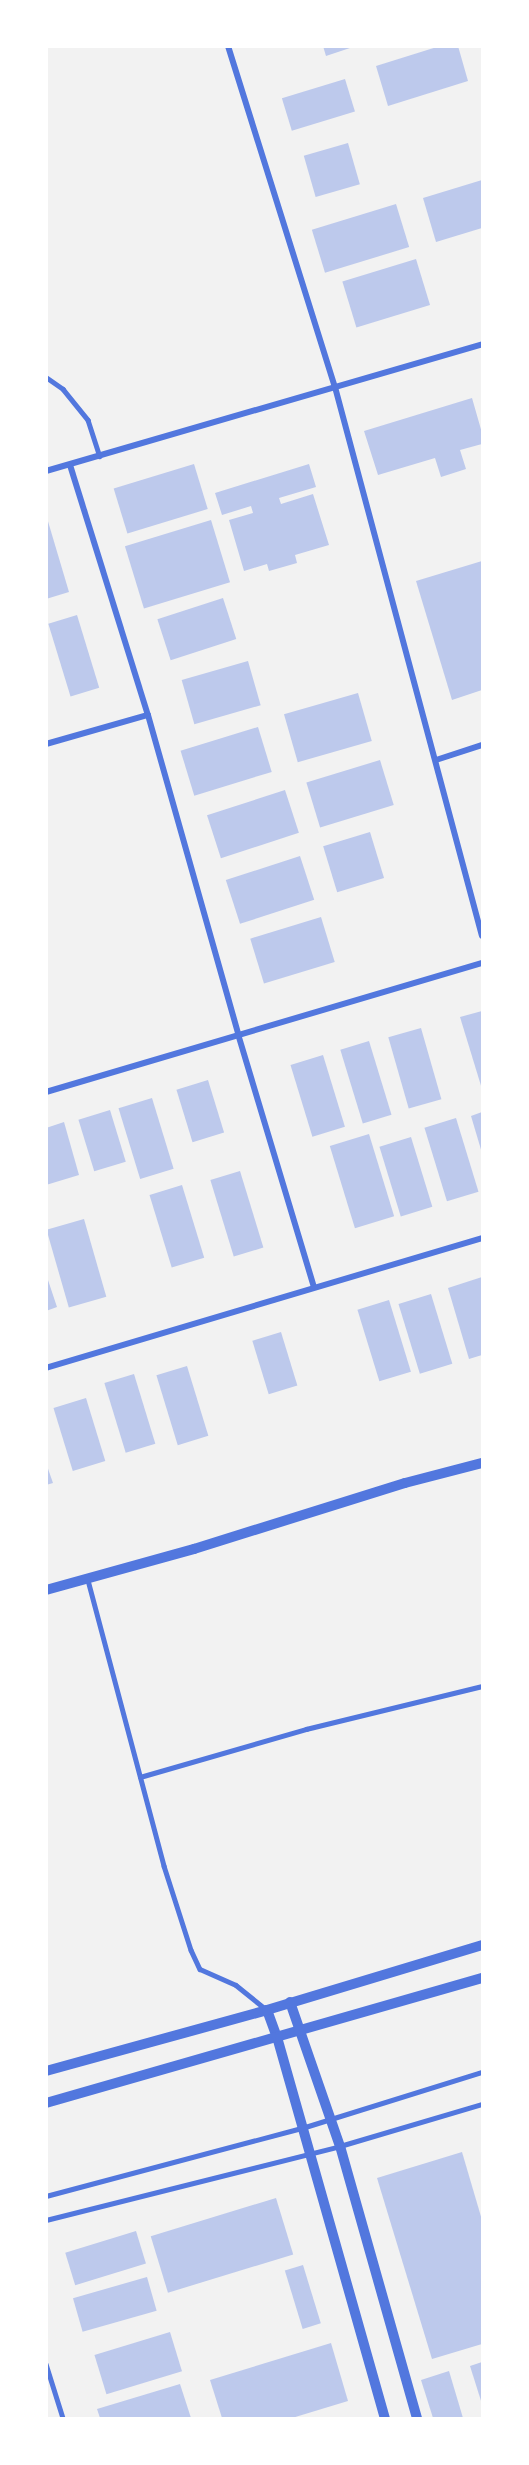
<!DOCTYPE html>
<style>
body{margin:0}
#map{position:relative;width:529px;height:2465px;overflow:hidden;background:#f2f2f2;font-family:"IBM Plex Serif",serif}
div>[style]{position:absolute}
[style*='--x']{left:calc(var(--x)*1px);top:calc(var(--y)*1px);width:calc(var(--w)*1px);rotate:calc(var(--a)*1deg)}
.building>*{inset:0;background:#bdc9ec;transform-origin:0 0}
.service>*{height:4.5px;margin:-2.25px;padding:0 2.25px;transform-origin:2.25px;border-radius:2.25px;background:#5277de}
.minor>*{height:6px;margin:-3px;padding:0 3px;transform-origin:3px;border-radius:3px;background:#5277de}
.tertiary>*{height:10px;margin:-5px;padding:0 5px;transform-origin:5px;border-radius:5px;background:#5277de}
span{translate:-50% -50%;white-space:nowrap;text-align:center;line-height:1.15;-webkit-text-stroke:6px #fff;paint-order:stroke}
.frame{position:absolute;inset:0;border:48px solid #fff;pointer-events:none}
</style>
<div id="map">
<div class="building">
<div style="clip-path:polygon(323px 46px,349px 46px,350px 48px,326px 56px)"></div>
<div style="clip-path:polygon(440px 46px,458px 46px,468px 81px,388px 106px,376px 66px)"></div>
<div style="left:345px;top:79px;width:34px;height:66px;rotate:73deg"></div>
<div style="left:348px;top:143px;width:43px;height:46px;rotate:74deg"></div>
<div style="clip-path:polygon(482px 180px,482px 228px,436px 242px,423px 198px)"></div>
<div style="left:396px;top:204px;width:45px;height:88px;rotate:73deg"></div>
<div style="left:416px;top:259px;width:48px;height:77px;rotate:73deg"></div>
<div style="clip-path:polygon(472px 398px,482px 433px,482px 444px,460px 450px,466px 469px,441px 477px,435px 458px,378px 475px,364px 431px)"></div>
<div style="left:194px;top:464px;width:47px;height:84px;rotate:73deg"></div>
<div style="clip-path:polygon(309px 464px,316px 487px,279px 498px,281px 504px,313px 494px,329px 545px,295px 555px,297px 563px,269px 571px,267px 564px,244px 571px,229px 520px,253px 513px,251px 506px,222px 515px,215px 493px)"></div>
<div style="clip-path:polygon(47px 518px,69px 592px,46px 599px,46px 519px)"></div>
<div style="left:211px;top:520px;width:65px;height:90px;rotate:73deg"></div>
<div style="clip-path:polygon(482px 561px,482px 690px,452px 700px,416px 581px)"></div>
<div style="left:223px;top:598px;width:43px;height:69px;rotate:72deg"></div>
<div style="left:77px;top:615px;width:76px;height:30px;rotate:73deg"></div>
<div style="left:248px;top:661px;width:46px;height:69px;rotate:74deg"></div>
<div style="left:358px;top:693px;width:50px;height:77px;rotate:74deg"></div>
<div style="left:258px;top:727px;width:47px;height:81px;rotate:73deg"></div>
<div style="left:380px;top:760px;width:47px;height:77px;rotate:73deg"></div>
<div style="left:285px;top:790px;width:45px;height:82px;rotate:72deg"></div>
<div style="left:370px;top:832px;width:48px;height:49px;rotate:73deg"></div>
<div style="left:300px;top:856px;width:46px;height:78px;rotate:72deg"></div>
<div style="left:321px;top:917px;width:47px;height:74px;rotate:73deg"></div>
<div style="clip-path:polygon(482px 1011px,482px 1089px,460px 1017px)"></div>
<div style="left:421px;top:1028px;width:74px;height:34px;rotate:74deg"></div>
<div style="left:369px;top:1041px;width:77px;height:30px;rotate:73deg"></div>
<div style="left:323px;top:1055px;width:75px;height:34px;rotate:73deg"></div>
<div style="left:208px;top:1080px;width:55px;height:33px;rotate:73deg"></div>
<div style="left:152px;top:1098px;width:74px;height:35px;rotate:73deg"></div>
<div style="left:110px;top:1110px;width:54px;height:33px;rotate:73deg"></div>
<div style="clip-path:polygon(482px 1112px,482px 1153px,471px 1116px)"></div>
<div style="left:456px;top:1118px;width:77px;height:33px;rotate:73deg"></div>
<div style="clip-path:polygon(64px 1122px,79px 1175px,46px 1185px,46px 1128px)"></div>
<div style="left:369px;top:1134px;width:86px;height:41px;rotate:73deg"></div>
<div style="left:411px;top:1137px;width:73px;height:33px;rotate:73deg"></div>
<div style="left:240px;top:1171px;width:80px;height:31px;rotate:73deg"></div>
<div style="left:182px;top:1185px;width:76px;height:34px;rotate:73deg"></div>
<div style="left:84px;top:1219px;width:81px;height:39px;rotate:74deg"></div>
<div style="clip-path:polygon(46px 1274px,57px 1307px,46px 1311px)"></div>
<div style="clip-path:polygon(482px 1277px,482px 1355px,469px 1359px,448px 1288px)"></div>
<div style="left:431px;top:1294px;width:73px;height:34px;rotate:73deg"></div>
<div style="left:389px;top:1300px;width:75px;height:33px;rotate:73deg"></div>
<div style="left:281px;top:1332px;width:56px;height:30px;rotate:73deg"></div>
<div style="left:187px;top:1366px;width:73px;height:32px;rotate:73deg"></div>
<div style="left:134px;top:1374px;width:73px;height:31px;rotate:73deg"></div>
<div style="left:86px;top:1398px;width:66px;height:34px;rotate:73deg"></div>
<div style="clip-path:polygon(46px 1463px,53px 1483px,46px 1485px)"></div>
<div style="clip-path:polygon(462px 2152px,482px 2220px,482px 2344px,432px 2359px,377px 2178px)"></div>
<div style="left:276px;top:2198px;width:59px;height:131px;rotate:73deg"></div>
<div style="left:136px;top:2231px;width:34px;height:74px;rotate:73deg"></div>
<div style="left:303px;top:2265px;width:61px;height:19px;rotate:73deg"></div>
<div style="left:147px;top:2277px;width:35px;height:77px;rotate:74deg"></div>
<div style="left:170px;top:2332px;width:41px;height:79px;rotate:73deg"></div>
<div style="clip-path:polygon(331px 2343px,348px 2401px,292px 2418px,222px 2418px,210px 2380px)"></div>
<div style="clip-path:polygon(482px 2362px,482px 2404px,470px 2366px)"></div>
<div style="clip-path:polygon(449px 2371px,463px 2418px,433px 2418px,421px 2380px)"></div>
<div style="clip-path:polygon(180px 2384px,191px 2418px,100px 2418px,97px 2409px)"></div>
</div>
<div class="service">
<div style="--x:46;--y:377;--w:21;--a:35"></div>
<div style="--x:63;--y:389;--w:40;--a:51"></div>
<div style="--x:88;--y:420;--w:38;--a:72"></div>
<div style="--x:88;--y:1580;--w:296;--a:75.1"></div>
<div style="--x:164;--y:1866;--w:88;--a:72.2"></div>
<div style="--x:191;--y:1950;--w:21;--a:65"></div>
<div style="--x:200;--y:1969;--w:39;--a:24"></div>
<div style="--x:236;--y:1985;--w:38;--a:39"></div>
<div style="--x:140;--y:1777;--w:173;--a:-16.1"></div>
<div style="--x:306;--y:1729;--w:181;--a:-13.7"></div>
<div style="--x:46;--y:2196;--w:265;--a:-14.9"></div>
<div style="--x:302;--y:2128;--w:189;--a:-17.3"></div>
<div style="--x:46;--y:2220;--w:303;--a:-14.1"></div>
<div style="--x:340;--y:2146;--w:148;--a:-16.5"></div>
<div style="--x:46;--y:2364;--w:57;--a:72.5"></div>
</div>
<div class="minor">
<div style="--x:228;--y:46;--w:357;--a:72.6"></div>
<div style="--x:335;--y:387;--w:568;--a:75.01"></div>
<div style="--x:70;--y:465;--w:262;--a:72.7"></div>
<div style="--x:148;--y:715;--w:331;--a:74.2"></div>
<div style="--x:238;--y:1034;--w:264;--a:73.3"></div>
<div style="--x:46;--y:471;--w:454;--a:-16.2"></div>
<div style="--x:46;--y:744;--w:106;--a:-15.9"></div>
<div style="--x:436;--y:760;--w:48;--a:-18.1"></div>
<div style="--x:46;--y:1092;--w:455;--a:-16.5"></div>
<div style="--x:46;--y:1368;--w:455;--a:-16.6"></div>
</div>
<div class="tertiary">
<div style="--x:46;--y:1590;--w:154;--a:-15.5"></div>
<div style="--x:194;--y:1549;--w:221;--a:-17.4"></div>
<div style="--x:405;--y:1483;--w:80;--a:-14.6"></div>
<div style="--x:290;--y:2002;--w:152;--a:70.9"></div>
<div style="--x:340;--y:2146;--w:283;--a:74.2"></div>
<div style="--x:267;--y:2010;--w:29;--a:70"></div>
<div style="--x:277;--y:2037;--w:396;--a:74.2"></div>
<div style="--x:46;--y:2071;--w:229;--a:-15.4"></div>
<div style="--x:267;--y:2010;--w:225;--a:-16.8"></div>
<div style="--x:46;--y:2103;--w:454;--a:-16"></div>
</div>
<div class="frame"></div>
</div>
